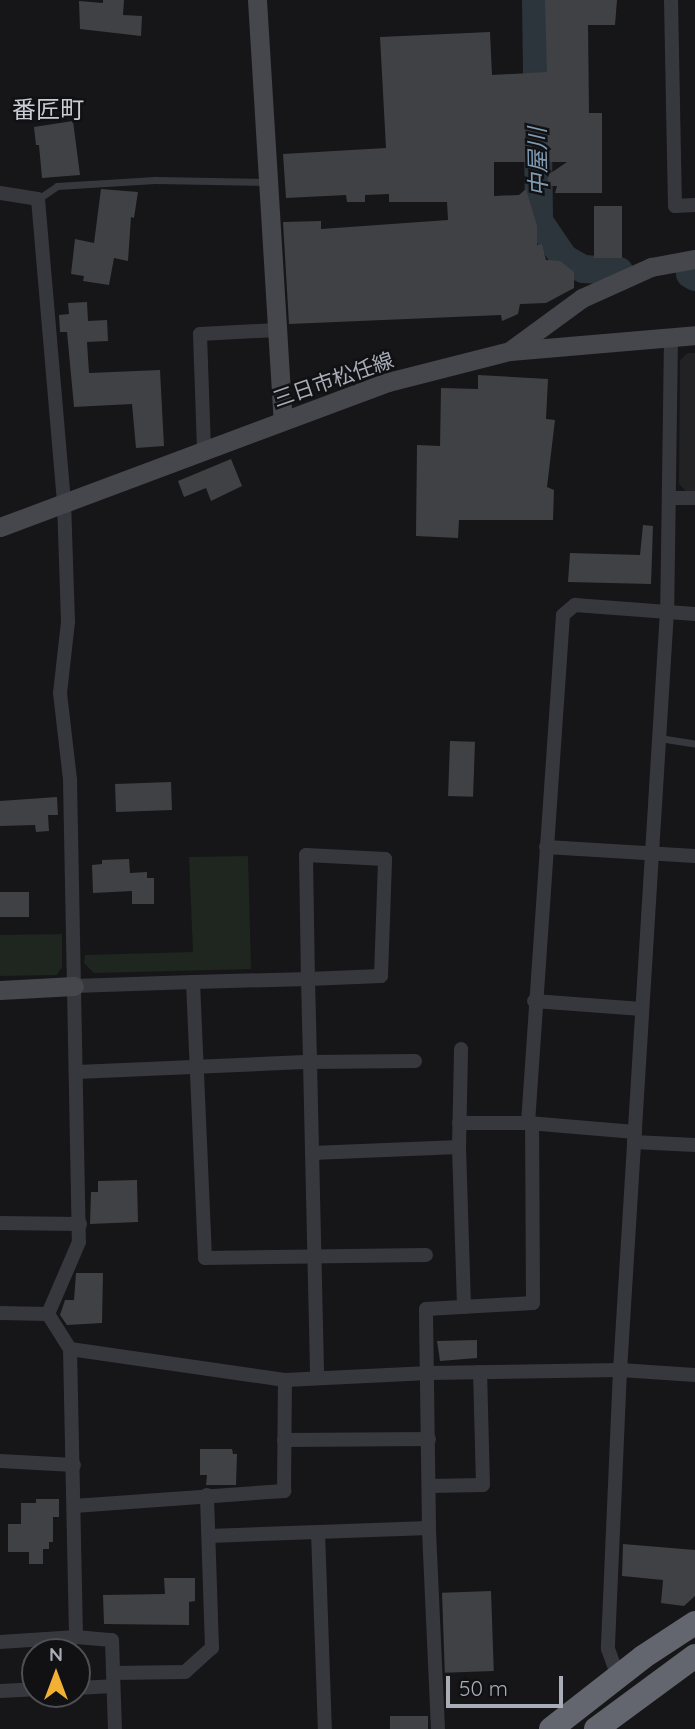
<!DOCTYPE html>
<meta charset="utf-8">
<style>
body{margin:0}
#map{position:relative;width:695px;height:1729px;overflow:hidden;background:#161618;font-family:Quicksand,"Noto Sans JP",sans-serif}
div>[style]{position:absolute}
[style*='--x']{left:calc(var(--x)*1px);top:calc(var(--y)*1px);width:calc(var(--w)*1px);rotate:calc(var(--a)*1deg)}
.built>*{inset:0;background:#222225}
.green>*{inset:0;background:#1e261f}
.river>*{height:28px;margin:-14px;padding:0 14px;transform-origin:14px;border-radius:14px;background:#2c353c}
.building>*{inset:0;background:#404145;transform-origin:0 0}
.lane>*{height:7px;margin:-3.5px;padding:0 3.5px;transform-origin:3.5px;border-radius:3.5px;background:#37383d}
.street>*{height:14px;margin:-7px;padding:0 7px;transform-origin:7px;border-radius:7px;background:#37383d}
.secondary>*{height:19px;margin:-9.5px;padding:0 9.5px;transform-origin:9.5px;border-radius:9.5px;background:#45474d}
.highway>*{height:24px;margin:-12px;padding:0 12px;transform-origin:12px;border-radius:12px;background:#63666e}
span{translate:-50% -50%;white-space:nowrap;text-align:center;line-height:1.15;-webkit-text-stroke:5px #111113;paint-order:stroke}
.street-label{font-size:21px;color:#a8adb8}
.water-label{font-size:23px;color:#7f9bb3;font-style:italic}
.quarter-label{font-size:24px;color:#c9ccd4}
.north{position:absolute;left:21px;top:1638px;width:70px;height:70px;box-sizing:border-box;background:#111113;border:2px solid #4d4f55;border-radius:50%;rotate:0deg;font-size:19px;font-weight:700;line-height:28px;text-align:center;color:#a8adb8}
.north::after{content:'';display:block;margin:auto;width:24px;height:32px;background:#f2b134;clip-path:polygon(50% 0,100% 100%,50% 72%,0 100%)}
.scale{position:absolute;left:446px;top:1676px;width:117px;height:32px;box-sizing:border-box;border:4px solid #a8adb8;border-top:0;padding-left:9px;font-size:21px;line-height:24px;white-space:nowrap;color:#a8adb8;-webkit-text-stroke:5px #111113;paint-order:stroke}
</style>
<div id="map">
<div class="built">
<div style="clip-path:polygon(688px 353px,695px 353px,695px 492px,686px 491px,679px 484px,680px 360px)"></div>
</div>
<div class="green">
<div style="clip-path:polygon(248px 856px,251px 969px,94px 973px,84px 963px,85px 955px,193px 952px,189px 857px)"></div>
<div style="clip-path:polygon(62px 934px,62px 967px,57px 975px,0 976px,0 935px)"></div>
</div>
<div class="river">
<div style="--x:536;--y:0;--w:221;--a:89.2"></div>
<div style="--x:539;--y:221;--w:45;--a:56"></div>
<div style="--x:564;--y:258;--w:22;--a:30"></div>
<div style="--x:583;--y:269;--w:36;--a:3"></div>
<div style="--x:690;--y:274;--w:6;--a:31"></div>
</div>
<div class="building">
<div style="clip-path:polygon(103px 0,124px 0,123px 15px,142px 16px,141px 36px,80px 29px,79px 1px,103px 3px)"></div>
<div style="clip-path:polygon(545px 0,617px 0,615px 25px,588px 25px,589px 113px,602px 113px,602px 193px,555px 193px,557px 186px,548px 186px,548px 175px,567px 162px,494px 162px,494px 196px,519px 195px,526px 189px,537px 226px,537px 245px,542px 244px,546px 260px,560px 261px,574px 272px,574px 288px,546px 303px,520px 304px,518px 314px,502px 321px,501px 315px,289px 324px,283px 222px,321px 221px,321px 229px,448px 220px,447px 202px,389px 202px,389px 194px,365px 195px,365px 202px,347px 202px,346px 195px,286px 198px,283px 154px,386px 148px,380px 37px,490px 32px,492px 75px,547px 72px)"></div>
<div style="clip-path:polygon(73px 121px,80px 175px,42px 178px,39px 145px,36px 145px,34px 127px)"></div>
<div style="clip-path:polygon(101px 189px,138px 192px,134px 218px,131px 217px,128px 261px,114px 258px,109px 285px,83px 281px,84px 276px,71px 274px,75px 239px,94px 243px)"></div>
<div style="left:594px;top:206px;width:28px;height:52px"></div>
<div style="clip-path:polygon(87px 302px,88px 321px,107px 320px,108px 341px,87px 342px,89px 373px,160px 370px,164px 446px,136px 448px,132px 404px,74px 407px,67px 332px,60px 332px,59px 315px,69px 314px,68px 303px)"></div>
<div style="clip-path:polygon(478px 375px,548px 379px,546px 419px,555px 420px,547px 487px,554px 490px,553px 520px,459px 520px,458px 538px,416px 536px,417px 445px,440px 446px,441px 388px,478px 389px)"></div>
<div style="clip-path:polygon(231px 459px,242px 486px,211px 501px,206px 488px,184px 497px,178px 481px)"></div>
<div style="clip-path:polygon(643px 525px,653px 526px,651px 584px,568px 582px,570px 553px,640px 555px)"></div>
<div style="left:450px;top:741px;width:25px;height:55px;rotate:2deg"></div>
<div style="left:171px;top:782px;width:28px;height:56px;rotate:88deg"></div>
<div style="clip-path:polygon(57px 797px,58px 815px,48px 815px,49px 831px,36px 832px,35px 825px,0 826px,0 801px)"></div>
<div style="clip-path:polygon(129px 859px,130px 873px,147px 872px,147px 878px,154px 878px,154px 904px,132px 904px,132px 891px,93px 893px,92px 865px,102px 864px,102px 860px)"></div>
<div style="left:0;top:892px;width:29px;height:25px"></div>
<div style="clip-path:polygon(137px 1180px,138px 1222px,90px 1224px,91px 1192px,98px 1192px,98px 1181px)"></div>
<div style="clip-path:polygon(76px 1273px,103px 1273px,102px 1323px,67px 1325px,60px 1315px,65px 1300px,74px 1300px)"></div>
<div style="clip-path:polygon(477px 1340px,477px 1358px,440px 1361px,437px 1341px)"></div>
<div style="clip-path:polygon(200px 1449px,232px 1449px,233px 1454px,237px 1454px,236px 1485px,206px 1485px,207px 1475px,200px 1475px)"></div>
<div style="clip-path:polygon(36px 1499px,59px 1499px,59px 1517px,53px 1517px,53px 1542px,49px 1542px,49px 1549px,43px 1549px,43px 1564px,29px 1564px,29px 1552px,8px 1552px,8px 1524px,21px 1524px,21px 1503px,36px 1503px)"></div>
<div style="clip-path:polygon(623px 1544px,695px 1550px,695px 1596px,684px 1606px,661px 1603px,663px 1580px,622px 1576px)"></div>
<div style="clip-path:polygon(164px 1578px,195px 1578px,195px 1601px,189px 1602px,189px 1625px,104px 1624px,103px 1595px,165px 1594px)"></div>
<div style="left:491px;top:1591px;width:80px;height:49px;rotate:88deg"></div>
<div style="left:390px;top:1716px;width:38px;height:13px"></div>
</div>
<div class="lane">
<div style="--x:38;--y:199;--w:23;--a:-34"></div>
<div style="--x:57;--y:186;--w:98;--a:-3.5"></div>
<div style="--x:155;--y:180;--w:112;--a:1"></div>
<div style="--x:659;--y:738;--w:36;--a:9"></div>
</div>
<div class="street">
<div style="--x:671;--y:0;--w:206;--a:88.9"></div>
<div style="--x:675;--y:206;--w:20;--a:-3"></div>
<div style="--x:0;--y:193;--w:38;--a:9"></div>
<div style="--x:38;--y:199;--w:303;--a:85.1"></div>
<div style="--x:64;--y:501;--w:121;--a:88.1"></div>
<div style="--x:68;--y:622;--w:71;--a:96.4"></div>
<div style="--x:60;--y:693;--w:88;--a:83.4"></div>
<div style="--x:70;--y:780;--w:462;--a:88.9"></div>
<div style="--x:79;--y:1242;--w:78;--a:113.3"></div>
<div style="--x:48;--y:1314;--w:41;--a:57.8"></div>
<div style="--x:70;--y:1349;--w:288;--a:88.8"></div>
<div style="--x:76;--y:1637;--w:36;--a:5"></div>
<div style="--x:112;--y:1640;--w:89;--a:88.1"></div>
<div style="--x:671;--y:337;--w:274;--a:90.8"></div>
<div style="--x:667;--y:611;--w:760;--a:93.54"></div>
<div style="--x:620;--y:1370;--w:75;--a:3.8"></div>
<div style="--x:204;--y:449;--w:115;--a:-92"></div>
<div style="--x:200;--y:334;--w:77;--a:-3"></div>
<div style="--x:670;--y:498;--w:25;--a:0"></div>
<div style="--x:546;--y:847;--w:149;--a:3.5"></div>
<div style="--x:193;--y:982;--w:276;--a:87.5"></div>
<div style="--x:205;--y:1258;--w:221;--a:-0.8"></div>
<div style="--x:74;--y:986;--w:119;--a:-1.9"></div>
<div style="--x:193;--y:982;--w:115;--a:-1.5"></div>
<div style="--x:308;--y:979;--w:73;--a:-2.4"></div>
<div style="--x:381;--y:976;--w:117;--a:-88"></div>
<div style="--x:385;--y:859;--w:79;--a:-177.1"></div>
<div style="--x:306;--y:855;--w:124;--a:89.1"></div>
<div style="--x:308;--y:979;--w:83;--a:88.6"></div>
<div style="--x:310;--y:1062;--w:105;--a:-0.5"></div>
<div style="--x:534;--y:1001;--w:108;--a:4.2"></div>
<div style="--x:77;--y:1072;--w:233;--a:-2.5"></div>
<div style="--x:310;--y:1062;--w:316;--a:88.7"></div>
<div style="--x:459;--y:1123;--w:69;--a:0"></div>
<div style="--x:635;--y:1132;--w:107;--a:-175.2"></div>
<div style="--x:528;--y:1123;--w:509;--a:-86.06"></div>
<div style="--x:563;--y:615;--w:16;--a:-40"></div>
<div style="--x:575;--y:605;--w:120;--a:4.3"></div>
<div style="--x:634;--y:1142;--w:61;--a:2.8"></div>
<div style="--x:459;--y:1147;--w:160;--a:88.2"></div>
<div style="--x:312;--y:1153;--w:147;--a:-2.3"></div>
<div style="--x:459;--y:1147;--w:98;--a:-88.8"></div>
<div style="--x:0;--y:1223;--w:80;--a:0.7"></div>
<div style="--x:0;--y:1313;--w:48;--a:1.2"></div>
<div style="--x:70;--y:1349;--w:217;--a:8.2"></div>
<div style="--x:285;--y:1380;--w:144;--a:-2.8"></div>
<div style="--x:429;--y:1373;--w:191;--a:-0.9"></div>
<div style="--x:620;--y:1370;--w:279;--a:92.5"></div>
<div style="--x:608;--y:1649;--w:30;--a:70"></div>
<div style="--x:284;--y:1440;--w:145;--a:-0.4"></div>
<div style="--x:0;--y:1461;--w:74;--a:3.1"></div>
<div style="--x:429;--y:1486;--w:54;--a:-1.1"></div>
<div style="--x:483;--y:1485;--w:113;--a:-91.5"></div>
<div style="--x:74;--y:1506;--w:211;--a:-4.1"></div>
<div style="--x:284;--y:1491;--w:111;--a:-89.5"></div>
<div style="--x:318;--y:1532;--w:197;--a:88"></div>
<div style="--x:209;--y:1536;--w:220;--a:-2.1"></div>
<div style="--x:0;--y:1642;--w:76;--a:-3.8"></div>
<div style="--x:113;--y:1673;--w:72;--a:-0.8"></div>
<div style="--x:185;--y:1672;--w:36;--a:-42"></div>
<div style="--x:212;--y:1648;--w:153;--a:-91.9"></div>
<div style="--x:77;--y:1688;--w:36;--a:-3"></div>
<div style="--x:0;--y:1691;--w:35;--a:-3"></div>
<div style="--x:438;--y:1729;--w:201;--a:-92.6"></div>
<div style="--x:429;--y:1528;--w:219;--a:-90.8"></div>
<div style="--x:426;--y:1309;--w:107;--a:-3.2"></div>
<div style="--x:533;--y:1303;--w:178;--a:-90.3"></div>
</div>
<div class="secondary">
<div style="--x:257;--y:0;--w:421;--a:86.5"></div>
<div style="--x:511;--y:350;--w:88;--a:-36.2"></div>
<div style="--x:582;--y:298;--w:76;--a:-24.2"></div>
<div style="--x:651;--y:267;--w:45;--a:-10.3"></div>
<div style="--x:0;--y:527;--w:414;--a:-20.5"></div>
<div style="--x:388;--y:382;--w:126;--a:-14.3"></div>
<div style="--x:510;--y:351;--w:186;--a:-4.9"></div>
<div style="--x:0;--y:990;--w:74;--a:-3.1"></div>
</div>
<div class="highway">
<div style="--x:551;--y:1729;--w:117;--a:-38"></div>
<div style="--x:643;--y:1657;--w:62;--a:-33.2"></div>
<div style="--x:596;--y:1729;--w:123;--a:-36.4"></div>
</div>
<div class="street-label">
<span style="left:333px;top:379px;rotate:-19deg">三日市松任線</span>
</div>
<div class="water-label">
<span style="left:538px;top:162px;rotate:-91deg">中屋川</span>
</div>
<div class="quarter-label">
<span style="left:48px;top:110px">番匠町</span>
</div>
<div class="north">N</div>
<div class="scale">50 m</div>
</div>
